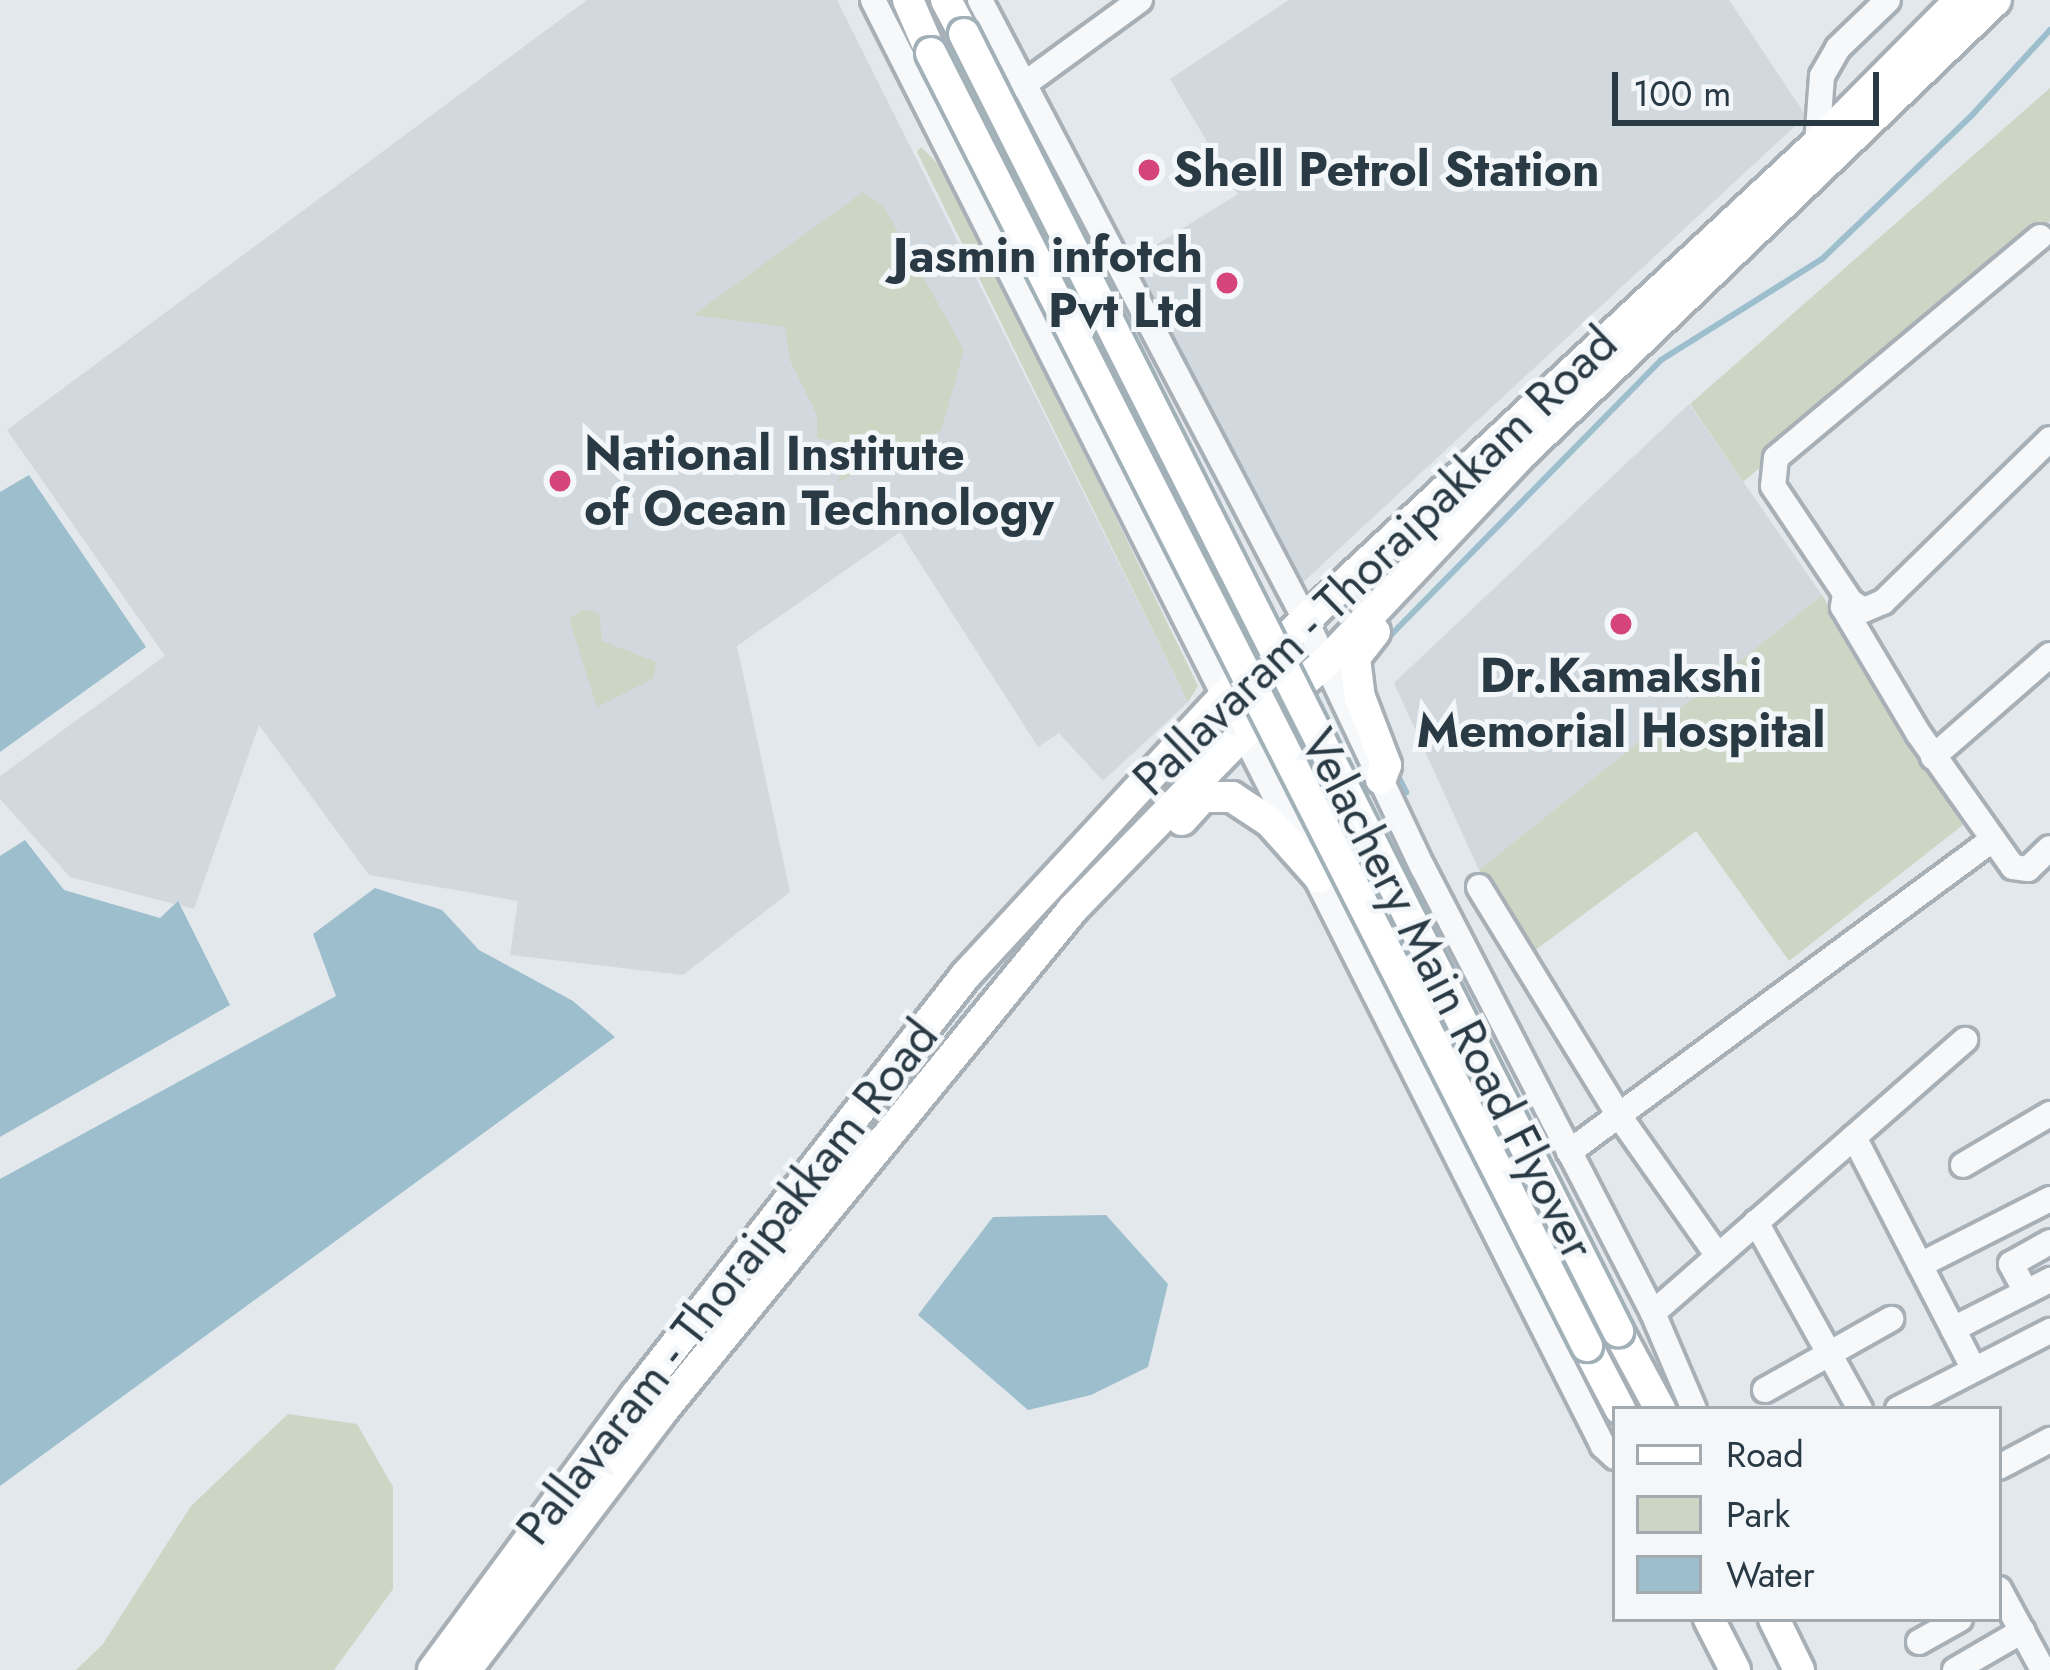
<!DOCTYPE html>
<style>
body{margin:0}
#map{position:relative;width:2050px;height:1670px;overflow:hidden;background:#e3e8ec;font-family:Jost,sans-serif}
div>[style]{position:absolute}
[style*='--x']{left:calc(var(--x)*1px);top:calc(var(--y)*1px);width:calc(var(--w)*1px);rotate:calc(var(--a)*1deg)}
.built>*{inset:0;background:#d1d8de}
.green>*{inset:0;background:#cdd6c4}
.water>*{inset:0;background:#9dbfcd}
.stream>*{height:6px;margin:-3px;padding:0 3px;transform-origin:3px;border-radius:3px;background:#9dbfcd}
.roads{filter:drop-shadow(3px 0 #a8b0b7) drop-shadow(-3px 0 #a8b0b7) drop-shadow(0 3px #a8b0b7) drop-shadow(0 -3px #a8b0b7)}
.minor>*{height:24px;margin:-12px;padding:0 12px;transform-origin:12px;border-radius:12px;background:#f6f8fa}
.major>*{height:30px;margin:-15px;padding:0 15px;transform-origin:15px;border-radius:15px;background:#fff}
.bridges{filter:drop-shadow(3px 0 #a2b0b8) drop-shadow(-3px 0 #a2b0b8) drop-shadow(0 3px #a2b0b8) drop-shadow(0 -3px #a2b0b8)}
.major-bridge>*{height:30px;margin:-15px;padding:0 15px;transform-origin:15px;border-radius:15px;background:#fff}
.dots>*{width:33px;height:33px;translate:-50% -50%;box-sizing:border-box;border:6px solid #f3f7f9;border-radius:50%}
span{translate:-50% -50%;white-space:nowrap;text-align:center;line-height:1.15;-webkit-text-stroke:10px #f3f7f9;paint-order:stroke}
.poi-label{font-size:48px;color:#2a3a45;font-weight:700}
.left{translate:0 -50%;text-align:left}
.right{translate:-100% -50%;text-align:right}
.street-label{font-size:48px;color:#2a3a45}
.legend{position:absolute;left:1612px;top:1406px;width:390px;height:216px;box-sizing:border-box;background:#f3f7f9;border:3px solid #a3abb1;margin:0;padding:15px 21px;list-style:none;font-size:36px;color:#2a3a45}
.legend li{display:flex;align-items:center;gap:24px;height:60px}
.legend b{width:60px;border:3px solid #a3abb1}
.scale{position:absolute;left:1612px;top:72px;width:267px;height:54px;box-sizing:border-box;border:6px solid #2a3a45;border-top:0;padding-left:15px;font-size:36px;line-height:42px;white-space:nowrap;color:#2a3a45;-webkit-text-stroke:9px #f3f7f9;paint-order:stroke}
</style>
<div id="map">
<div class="built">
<div style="clip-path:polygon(587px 0,837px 0,1188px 702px,1103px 781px,1059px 733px,1038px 747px,900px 532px,737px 646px,790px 892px,683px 975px,510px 955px,518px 901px,369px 875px,259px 725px,194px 909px,70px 877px,0 799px,0 776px,165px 656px,7px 430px)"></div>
<div style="clip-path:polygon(1289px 0,1729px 0,1806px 116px,1299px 586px,1125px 264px,1238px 194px,1170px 79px)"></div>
<div style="clip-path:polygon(1689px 404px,1822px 595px,1479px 870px,1394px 683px)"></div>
</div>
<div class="green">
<div style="clip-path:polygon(2050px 88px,2050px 221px,1743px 482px,1690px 404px)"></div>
<div style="clip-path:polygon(921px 147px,949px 175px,1198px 686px,1188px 702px,917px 152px)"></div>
<div style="clip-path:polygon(863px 192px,884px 207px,964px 350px,941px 431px,838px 482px,846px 444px,817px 438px,817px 415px,790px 360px,785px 327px,693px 315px)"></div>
<div style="clip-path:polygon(1822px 595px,1963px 825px,1789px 961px,1696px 831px,1530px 954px,1479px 870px)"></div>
<div style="clip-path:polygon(583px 609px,599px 613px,602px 641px,656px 662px,654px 678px,597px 707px,569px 619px)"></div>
<div style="clip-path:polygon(288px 1414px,357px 1424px,393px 1487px,393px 1589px,334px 1670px,76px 1670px,103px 1644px,191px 1506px)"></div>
</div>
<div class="water">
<div style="clip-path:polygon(29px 475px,146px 647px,0 752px,0 492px)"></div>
<div style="clip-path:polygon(25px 840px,64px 890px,160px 918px,178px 901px,230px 1005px,0 1137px,0 856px)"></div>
<div style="clip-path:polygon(375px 888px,442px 910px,479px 950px,573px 1001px,615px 1037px,0 1486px,0 1179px,336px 996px,313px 934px)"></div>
<div style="clip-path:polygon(1106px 1215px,1168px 1284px,1148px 1367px,1091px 1395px,1028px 1410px,918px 1315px,993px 1217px)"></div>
</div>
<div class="stream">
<div style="--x:1384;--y:642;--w:395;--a:-45.5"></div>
<div style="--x:1661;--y:360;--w:190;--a:-32.1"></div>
<div style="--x:1822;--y:259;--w:209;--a:-43.8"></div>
<div style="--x:1973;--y:114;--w:114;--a:-47.5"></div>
<div style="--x:1395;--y:770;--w:25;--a:63"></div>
</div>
<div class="roads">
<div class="minor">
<div style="--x:873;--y:0;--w:1620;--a:63.21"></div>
<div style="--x:1603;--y:1446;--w:16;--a:43"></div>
<div style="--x:980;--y:0;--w:701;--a:62.3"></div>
<div style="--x:1306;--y:621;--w:273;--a:64.7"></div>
<div style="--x:1423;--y:868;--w:501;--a:62.67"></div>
<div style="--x:1653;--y:1313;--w:104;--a:66.9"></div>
<div style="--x:1022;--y:86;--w:146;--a:-36.1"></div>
<div style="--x:1817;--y:144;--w:68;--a:-85.8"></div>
<div style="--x:1822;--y:76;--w:32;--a:-60"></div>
<div style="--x:1838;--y:48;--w:69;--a:-43.8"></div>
<div style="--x:2040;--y:237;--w:344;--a:140.1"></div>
<div style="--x:1776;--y:458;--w:28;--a:96"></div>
<div style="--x:1773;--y:486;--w:140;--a:56.1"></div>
<div style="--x:1851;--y:602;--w:15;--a:32"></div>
<div style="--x:1864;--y:610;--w:21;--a:-23"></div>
<div style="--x:1883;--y:602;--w:233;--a:-44.3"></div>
<div style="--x:1845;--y:594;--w:13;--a:99"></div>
<div style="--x:1843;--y:607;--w:147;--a:59.2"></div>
<div style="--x:1918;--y:733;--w:164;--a:54.7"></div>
<div style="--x:2013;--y:867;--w:15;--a:8"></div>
<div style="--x:2028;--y:869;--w:30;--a:-44"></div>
<div style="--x:1933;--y:757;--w:155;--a:-41.1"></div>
<div style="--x:1479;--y:887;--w:270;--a:58.5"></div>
<div style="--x:1620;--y:1117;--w:170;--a:54.8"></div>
<div style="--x:1854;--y:1137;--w:261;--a:62.7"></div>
<div style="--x:1569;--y:1152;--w:526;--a:-36.41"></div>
<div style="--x:1963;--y:1165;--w:101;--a:-30.4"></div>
<div style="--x:1756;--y:1222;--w:214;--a:60.9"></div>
<div style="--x:1920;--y:1265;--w:146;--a:-26.9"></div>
<div style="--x:2026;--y:1292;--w:32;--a:-118"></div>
<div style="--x:2011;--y:1264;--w:45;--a:-29.4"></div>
<div style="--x:1653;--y:1313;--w:415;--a:-41.2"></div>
<div style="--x:1953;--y:1329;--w:109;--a:-26.8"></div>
<div style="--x:1765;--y:1390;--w:145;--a:-29.4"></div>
<div style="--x:1898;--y:1409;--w:171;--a:-27.2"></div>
<div style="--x:1999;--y:1467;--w:58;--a:-27.9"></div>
<div style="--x:1999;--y:1589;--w:92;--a:61.5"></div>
<div style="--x:1919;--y:1642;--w:47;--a:-29.3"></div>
<div style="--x:1955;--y:1670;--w:78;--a:-30.2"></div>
</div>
<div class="major">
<div style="--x:908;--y:0;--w:58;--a:66.5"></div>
<div style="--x:946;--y:0;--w:38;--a:62"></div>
<div style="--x:1375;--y:632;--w:33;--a:128"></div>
<div style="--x:1355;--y:658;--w:39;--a:83"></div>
<div style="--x:1360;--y:697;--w:73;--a:69.1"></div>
<div style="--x:1386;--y:765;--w:15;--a:110"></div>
<div style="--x:1182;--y:820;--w:31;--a:-48"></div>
<div style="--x:1203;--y:797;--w:29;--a:0"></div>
<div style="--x:1232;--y:797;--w:45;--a:33.3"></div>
<div style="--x:1270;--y:822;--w:74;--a:48.3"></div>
<div style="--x:1618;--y:1331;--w:89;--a:61.7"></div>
<div style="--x:1587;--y:1346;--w:71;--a:62.4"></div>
<div style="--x:1709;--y:1619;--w:57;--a:63"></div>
<div style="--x:1774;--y:1619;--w:57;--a:63.9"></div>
<div style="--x:433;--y:1670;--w:342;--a:-53.6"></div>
<div style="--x:636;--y:1395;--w:534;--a:-51.84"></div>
<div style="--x:966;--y:975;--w:380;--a:-47.2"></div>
<div style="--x:1224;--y:696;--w:816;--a:-42.96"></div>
<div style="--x:1821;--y:140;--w:197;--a:-45.2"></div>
<div style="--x:466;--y:1670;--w:321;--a:-52.8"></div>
<div style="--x:660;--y:1414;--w:652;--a:-50.72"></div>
<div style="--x:1073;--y:909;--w:243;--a:-45.8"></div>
<div style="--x:1242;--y:735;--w:110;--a:-40.9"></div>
<div style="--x:1325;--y:663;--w:291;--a:-46.7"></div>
<div style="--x:1525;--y:451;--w:652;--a:-43.76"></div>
</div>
</div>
<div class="bridges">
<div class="major-bridge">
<div style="--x:964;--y:34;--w:1453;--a:63.24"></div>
<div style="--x:931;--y:53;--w:1450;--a:63.1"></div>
</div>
</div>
<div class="dots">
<div style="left:1149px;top:170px;background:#d5447a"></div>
<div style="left:1227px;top:283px;background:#d5447a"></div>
<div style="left:560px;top:481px;background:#d5447a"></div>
<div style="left:1621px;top:624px;background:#d5447a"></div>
</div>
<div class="poi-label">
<span class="left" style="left:1173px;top:170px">Shell Petrol Station</span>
<span class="right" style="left:1203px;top:283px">Jasmin infotch<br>Pvt Ltd</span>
<span class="left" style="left:584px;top:481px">National Institute<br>of Ocean Technology</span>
<span style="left:1621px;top:703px">Dr.Kamakshi<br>Memorial Hospital</span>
</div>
<div class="street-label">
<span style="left:1375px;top:561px;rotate:-44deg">Pallavaram - Thoraipakkam Road</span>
<span style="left:1448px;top:994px;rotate:63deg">Velachery Main Road Flyover</span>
<span style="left:727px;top:1282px;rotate:-52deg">Pallavaram - Thoraipakkam Road</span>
</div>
<ul class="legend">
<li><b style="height:15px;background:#fff"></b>Road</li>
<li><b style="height:33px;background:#cdd6c4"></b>Park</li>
<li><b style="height:33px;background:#9dbfcd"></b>Water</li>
</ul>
<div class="scale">100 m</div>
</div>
